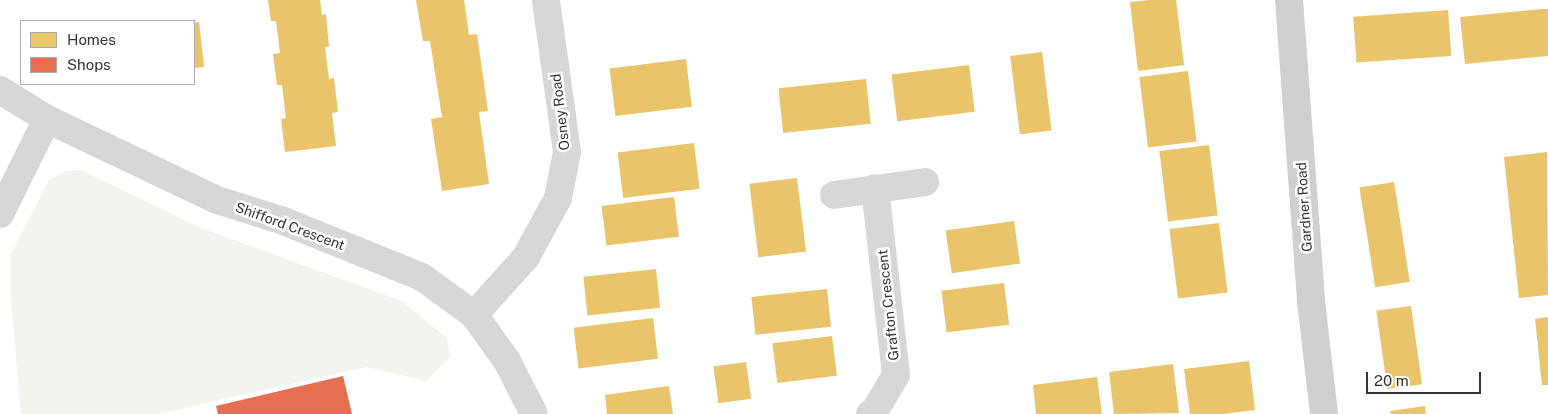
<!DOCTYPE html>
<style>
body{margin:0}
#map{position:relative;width:1548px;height:414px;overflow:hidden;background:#fff;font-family:"Public Sans",sans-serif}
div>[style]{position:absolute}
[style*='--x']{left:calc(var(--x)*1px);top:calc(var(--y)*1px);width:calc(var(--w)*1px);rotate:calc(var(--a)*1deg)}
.green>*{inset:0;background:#f1f5ed}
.homes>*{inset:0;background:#e9c46a;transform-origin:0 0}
.shops>*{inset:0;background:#e76f51}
.street>*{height:28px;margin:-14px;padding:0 14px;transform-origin:14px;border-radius:14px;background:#d7d7d7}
.secondary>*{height:28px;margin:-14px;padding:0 14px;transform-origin:14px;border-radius:14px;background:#d0d0d0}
span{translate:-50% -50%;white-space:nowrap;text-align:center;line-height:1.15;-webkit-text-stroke:5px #fff;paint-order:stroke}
.street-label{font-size:14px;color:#333}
.legend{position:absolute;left:20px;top:20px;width:175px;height:65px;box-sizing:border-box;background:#fff;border:1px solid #adadad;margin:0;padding:6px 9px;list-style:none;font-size:15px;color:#333}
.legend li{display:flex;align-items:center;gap:10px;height:25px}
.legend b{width:25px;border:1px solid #adadad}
.scale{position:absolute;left:1366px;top:372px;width:115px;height:22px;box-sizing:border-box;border:2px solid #333;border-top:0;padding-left:6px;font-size:15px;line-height:18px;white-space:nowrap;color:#333;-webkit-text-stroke:4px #fff;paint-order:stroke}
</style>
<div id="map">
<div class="green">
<div style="clip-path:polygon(81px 170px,201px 228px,402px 301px,447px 338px,450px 357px,426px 381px,366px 367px,158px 414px,21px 414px,10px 287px,10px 256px,49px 180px,65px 171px)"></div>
</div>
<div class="homes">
<div style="clip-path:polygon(268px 0,320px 0,322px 15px,326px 14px,329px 47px,325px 47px,329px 79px,334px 78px,338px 112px,332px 113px,336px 146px,285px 152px,281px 119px,286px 118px,282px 85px,277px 85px,273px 54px,280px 53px,276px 21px,271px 21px)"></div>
<div style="clip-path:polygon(416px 0,464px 0,469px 35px,477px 34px,488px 111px,479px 112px,489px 184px,442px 191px,431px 119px,442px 117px,430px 41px,423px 41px)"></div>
<div style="clip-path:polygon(1149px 0,1176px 0,1184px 65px,1138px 71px,1130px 2px)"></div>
<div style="clip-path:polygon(1541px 9px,1548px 9px,1548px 56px,1465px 64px,1460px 17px)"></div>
<div style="left:1448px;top:10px;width:46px;height:95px;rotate:86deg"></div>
<div style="clip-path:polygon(199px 22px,204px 67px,194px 68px,194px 23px)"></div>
<div style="left:1042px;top:52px;width:79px;height:32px;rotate:83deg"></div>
<div style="left:686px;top:59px;width:48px;height:77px;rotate:83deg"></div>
<div style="left:969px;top:65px;width:47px;height:78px;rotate:83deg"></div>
<div style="left:1188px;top:71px;width:71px;height:49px;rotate:83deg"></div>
<div style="left:866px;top:79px;width:45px;height:88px;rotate:84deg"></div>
<div style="left:694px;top:143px;width:46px;height:77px;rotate:83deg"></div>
<div style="left:1209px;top:145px;width:71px;height:50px;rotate:83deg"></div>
<div style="clip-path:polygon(1547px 152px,1548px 295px,1519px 298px,1504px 157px)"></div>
<div style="left:797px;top:178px;width:74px;height:48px;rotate:83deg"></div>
<div style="left:1394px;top:182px;width:101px;height:35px;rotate:81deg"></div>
<div style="left:674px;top:197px;width:40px;height:73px;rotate:83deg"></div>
<div style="left:1014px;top:221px;width:43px;height:69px;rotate:82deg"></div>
<div style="left:1219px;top:223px;width:70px;height:50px;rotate:83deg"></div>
<div style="left:656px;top:269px;width:39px;height:73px;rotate:84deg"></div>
<div style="left:1004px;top:283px;width:42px;height:63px;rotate:83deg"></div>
<div style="left:827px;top:289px;width:38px;height:76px;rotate:84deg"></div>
<div style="left:1411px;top:306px;width:79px;height:35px;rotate:82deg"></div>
<div style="clip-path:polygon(1548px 317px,1548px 385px,1542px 385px,1535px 319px)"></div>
<div style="left:653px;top:318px;width:41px;height:80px;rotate:83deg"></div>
<div style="left:832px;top:336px;width:40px;height:60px;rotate:83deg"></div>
<div style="clip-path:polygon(1249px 361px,1255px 410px,1223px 414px,1190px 414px,1184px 369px)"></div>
<div style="left:746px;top:362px;width:37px;height:33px;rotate:82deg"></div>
<div style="clip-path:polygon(1173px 364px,1179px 413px,1114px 414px,1109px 372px)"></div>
<div style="clip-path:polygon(1097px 377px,1102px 414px,1036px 414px,1033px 385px)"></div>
<div style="clip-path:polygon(669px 386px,673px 414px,607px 414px,605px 395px)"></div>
<div style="clip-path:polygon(1425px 406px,1426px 414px,1391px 414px,1390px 411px)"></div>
</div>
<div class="shops">
<div style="clip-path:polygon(343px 376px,352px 414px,218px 414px,216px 406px)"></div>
</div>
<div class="street">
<div style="--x:0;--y:90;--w:55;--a:31.7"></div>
<div style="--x:47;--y:119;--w:188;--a:25.5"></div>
<div style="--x:217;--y:200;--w:67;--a:17.4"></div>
<div style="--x:281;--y:220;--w:152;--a:22"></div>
<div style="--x:422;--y:277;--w:64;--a:36.2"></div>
<div style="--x:474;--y:315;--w:57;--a:54.3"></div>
<div style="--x:507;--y:361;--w:59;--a:63"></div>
<div style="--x:834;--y:195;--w:92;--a:-8.1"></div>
<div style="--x:0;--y:214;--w:106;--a:-63.7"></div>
<div style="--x:474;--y:315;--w:78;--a:-48.1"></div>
<div style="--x:526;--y:257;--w:67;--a:-61.5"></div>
<div style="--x:558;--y:198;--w:47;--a:-78.9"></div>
<div style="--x:567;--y:152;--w:153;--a:-97.9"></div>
<div style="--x:870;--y:414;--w:4;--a:-27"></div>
<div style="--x:874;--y:412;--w:43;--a:-59.3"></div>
<div style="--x:896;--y:375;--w:188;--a:-96.4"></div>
</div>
<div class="secondary">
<div style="--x:1289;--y:0;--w:302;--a:85.8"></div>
<div style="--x:1311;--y:301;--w:114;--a:83.4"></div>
</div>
<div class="street-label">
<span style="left:560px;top:112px;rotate:-97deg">Osney Road</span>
<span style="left:1304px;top:207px;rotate:-94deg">Gardner Road</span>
<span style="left:290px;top:226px;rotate:20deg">Shifford Crescent</span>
<span style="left:888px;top:305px;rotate:-96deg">Grafton Crescent</span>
</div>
<ul class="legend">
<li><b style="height:14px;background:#e9c46a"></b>Homes</li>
<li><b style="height:14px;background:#e76f51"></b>Shops</li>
</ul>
<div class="scale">20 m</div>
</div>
